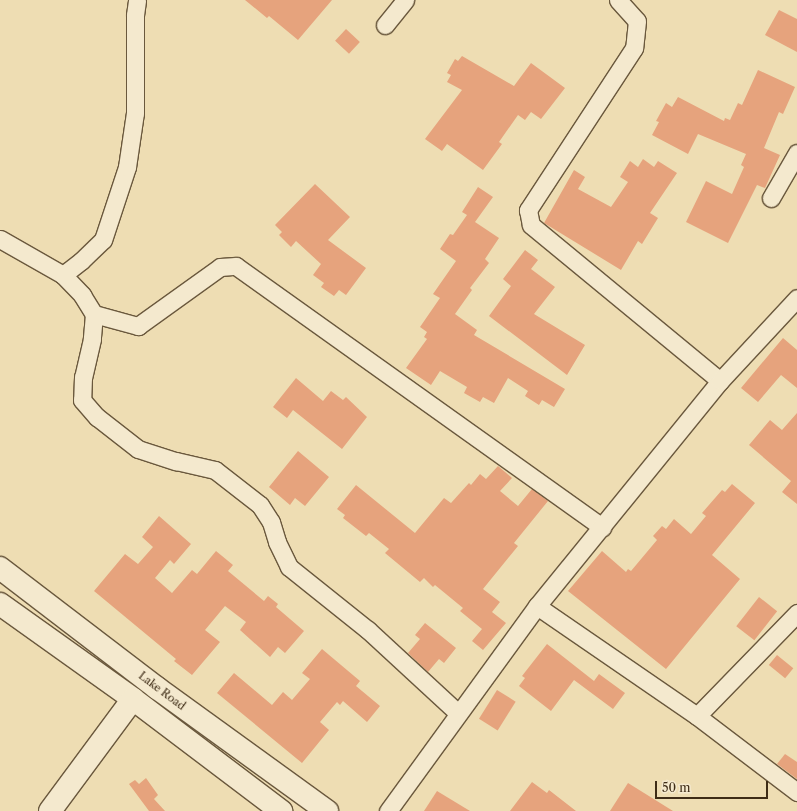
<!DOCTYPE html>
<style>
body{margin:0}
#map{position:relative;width:797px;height:811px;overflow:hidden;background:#eeddb3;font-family:"Libre Caslon Text",serif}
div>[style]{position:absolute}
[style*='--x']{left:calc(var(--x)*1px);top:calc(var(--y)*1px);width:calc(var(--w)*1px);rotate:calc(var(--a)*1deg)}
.building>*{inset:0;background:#e6a37d;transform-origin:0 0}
.roads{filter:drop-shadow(1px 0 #6a583d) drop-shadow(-1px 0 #6a583d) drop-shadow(0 1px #6a583d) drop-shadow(0 -1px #6a583d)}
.street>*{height:17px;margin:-8.5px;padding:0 8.5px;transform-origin:8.5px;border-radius:8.5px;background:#f4e9ce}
.secondary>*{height:22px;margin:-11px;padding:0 11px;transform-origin:11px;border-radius:11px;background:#f4e9ce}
span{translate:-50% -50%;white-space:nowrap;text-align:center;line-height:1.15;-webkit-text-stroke:3px #f4e9ce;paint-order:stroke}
.street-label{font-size:11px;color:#3e2c16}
.scale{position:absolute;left:655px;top:781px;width:113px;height:18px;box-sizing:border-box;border:2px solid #3e2c16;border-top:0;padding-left:5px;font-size:12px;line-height:14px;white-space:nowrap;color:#3e2c16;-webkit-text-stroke:3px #f4e9ce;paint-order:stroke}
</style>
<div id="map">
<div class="building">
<div style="clip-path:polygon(245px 0,332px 0,298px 40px,269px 16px,267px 18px)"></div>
<div style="clip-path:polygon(779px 10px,797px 19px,797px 52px,765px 35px)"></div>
<div style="left:346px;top:29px;width:19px;height:16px;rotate:43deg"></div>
<div style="clip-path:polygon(462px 56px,514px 86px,531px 63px,565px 88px,541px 119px,531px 112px,525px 120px,518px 115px,499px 142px,502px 144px,483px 170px,447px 144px,442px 151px,425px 139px,462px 90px,447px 82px,451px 75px,447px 73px,455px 59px,458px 61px)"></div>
<div style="clip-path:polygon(758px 70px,795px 87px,783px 114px,779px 112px,764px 148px,780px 155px,765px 188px,757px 185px,728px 243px,686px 222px,706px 181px,732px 194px,744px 167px,741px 165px,746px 154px,698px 134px,688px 154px,652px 135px,659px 122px,656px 121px,666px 103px,672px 107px,678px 97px,724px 121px,725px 118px,730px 120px,738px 103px,742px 105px)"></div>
<div style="clip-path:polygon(643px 159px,654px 167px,658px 161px,677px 173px,650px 213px,658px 218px,642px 244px,638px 241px,621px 270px,544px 223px,574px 170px,585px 177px,578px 189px,611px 207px,628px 182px,620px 177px,630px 161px,638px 167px)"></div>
<div style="clip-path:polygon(315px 184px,350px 217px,328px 240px,366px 268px,346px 295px,339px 290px,334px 296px,321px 287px,324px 283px,313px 275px,321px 264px,296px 241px,291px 247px,279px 235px,282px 232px,275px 225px)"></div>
<div style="clip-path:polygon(478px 187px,493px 197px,475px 222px,499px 238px,485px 259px,489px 263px,470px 288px,472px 290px,455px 314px,477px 330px,474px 335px,565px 389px,554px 407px,542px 400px,539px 405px,525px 396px,528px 391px,508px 378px,494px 403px,483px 397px,480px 402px,464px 393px,467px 387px,440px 371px,431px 385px,406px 368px,427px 339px,424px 337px,427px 332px,420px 327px,440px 298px,433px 294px,456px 261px,440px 249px,450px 234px,453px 235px,467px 215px,462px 212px)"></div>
<div style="clip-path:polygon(525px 250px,538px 260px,531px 269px,555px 287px,534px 314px,585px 345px,567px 375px,489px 316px,511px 286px,503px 279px)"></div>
<div style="clip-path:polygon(783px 338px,797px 350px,797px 388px,781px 375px,758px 402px,741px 388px)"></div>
<div style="clip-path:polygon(296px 378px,323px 401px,331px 391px,343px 400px,346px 397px,367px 417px,342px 449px,293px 410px,287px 418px,273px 407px)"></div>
<div style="clip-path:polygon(797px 413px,797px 504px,782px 492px,791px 481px,749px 445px,770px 420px,782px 430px)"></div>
<div style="clip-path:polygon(298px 451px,329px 477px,305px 506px,295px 498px,290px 505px,269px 487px)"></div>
<div style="clip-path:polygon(498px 466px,512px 478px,500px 491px,518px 506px,532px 489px,548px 501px,514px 543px,518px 546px,483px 589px,500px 602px,492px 612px,506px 623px,483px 650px,472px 641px,482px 629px,460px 611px,463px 608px,435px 585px,433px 587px,424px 578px,420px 582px,385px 553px,389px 549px,369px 533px,366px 536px,343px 518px,345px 515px,337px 509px,356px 485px,415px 533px,444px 498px,451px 503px,469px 483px,471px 485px,480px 474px,486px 479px)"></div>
<div style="clip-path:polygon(732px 484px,755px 503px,712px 555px,740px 579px,666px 669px,568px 591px,602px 551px,626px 572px,628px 569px,631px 571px,657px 540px,653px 536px,662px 526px,666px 529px,674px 519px,691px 534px,706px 516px,702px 513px,722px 490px,725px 492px)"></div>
<div style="clip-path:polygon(159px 516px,191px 544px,174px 564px,170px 560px,155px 578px,172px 593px,192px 570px,197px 574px,216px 551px,233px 565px,228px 571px,264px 601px,268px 596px,278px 604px,276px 607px,304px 631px,285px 653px,278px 647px,270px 657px,240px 630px,246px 622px,225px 606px,205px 630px,220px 642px,192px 675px,174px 661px,176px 659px,94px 591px,125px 554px,138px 564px,153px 547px,142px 537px)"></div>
<div style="left:759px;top:597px;width:23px;height:37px;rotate:38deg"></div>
<div style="clip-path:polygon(425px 623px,456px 648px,444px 663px,439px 659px,428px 672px,408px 653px,420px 639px,415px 635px)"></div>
<div style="clip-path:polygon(547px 644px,594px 681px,599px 674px,625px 693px,613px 709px,574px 680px,551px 711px,519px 686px,525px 678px,522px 676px)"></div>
<div style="clip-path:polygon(322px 649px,360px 681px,356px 686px,380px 706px,367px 722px,343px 701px,340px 705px,337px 702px,320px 722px,329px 730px,302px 763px,217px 693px,234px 673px,272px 705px,283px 692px,292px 700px,310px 679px,302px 673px)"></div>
<div style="left:777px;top:655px;width:21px;height:13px;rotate:39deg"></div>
<div style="left:497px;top:690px;width:22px;height:34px;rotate:32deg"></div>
<div style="clip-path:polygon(785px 754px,797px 762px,797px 779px,777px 764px)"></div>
<div style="clip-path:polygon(146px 778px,158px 795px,154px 799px,165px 811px,149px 811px,129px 784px,135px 780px,139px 784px)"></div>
<div style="clip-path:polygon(532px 782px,547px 793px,549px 790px,576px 811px,510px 811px)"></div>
<div style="clip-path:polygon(628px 783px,673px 811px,610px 811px)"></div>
<div style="clip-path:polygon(437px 791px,470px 811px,424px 811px)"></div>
</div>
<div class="roads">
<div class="street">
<div style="--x:618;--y:0;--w:28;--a:48"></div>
<div style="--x:637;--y:21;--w:27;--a:96"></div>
<div style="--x:634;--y:48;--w:194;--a:123.2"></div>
<div style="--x:528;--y:210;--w:15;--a:79"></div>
<div style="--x:531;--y:225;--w:245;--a:39.5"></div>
<div style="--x:385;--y:25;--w:32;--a:-51"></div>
<div style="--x:771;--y:198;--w:52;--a:-60"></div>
<div style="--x:0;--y:239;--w:73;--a:29.7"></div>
<div style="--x:63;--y:275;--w:28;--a:46"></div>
<div style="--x:82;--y:295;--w:22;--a:58"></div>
<div style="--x:94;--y:314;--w:25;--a:95"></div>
<div style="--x:92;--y:339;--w:39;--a:103"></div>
<div style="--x:83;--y:377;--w:23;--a:92"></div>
<div style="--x:82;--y:400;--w:23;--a:49"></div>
<div style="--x:97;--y:417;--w:52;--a:38"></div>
<div style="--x:138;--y:449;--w:40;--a:18"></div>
<div style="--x:176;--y:461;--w:40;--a:13"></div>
<div style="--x:215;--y:470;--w:57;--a:37.9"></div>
<div style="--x:260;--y:505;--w:20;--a:57"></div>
<div style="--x:271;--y:522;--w:21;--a:73"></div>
<div style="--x:277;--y:542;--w:28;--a:64"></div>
<div style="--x:289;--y:567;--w:101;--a:38.6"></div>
<div style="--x:368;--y:630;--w:122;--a:42.7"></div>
<div style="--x:63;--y:275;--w:23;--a:-38"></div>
<div style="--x:81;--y:261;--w:30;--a:-44"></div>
<div style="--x:103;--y:240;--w:77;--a:-71.8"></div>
<div style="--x:127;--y:167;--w:55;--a:-81.6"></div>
<div style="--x:135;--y:113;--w:98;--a:-90"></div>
<div style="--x:135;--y:15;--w:15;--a:-82"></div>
<div style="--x:94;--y:314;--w:46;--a:15.3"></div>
<div style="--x:138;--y:326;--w:101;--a:-35.7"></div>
<div style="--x:220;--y:267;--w:16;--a:-4"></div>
<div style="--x:236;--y:266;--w:450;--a:35.5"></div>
<div style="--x:537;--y:606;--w:194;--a:34.5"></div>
<div style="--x:697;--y:716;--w:126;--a:37.2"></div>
<div style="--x:697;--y:716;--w:144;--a:-45.8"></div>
<div style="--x:388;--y:811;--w:253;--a:-54"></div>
<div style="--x:537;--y:606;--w:290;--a:-50.9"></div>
<div style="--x:720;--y:381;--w:113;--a:-47.1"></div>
</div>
<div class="secondary">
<div style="--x:0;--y:568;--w:198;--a:37.4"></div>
<div style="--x:157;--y:688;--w:210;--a:35.9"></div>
<div style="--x:0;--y:604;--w:163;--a:35.5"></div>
<div style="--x:133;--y:699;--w:186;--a:37.1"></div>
<div style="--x:50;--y:811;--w:139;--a:-53.5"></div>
</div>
</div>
<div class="street-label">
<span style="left:162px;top:691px;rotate:37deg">Lake Road</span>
</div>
<div class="scale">50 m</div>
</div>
